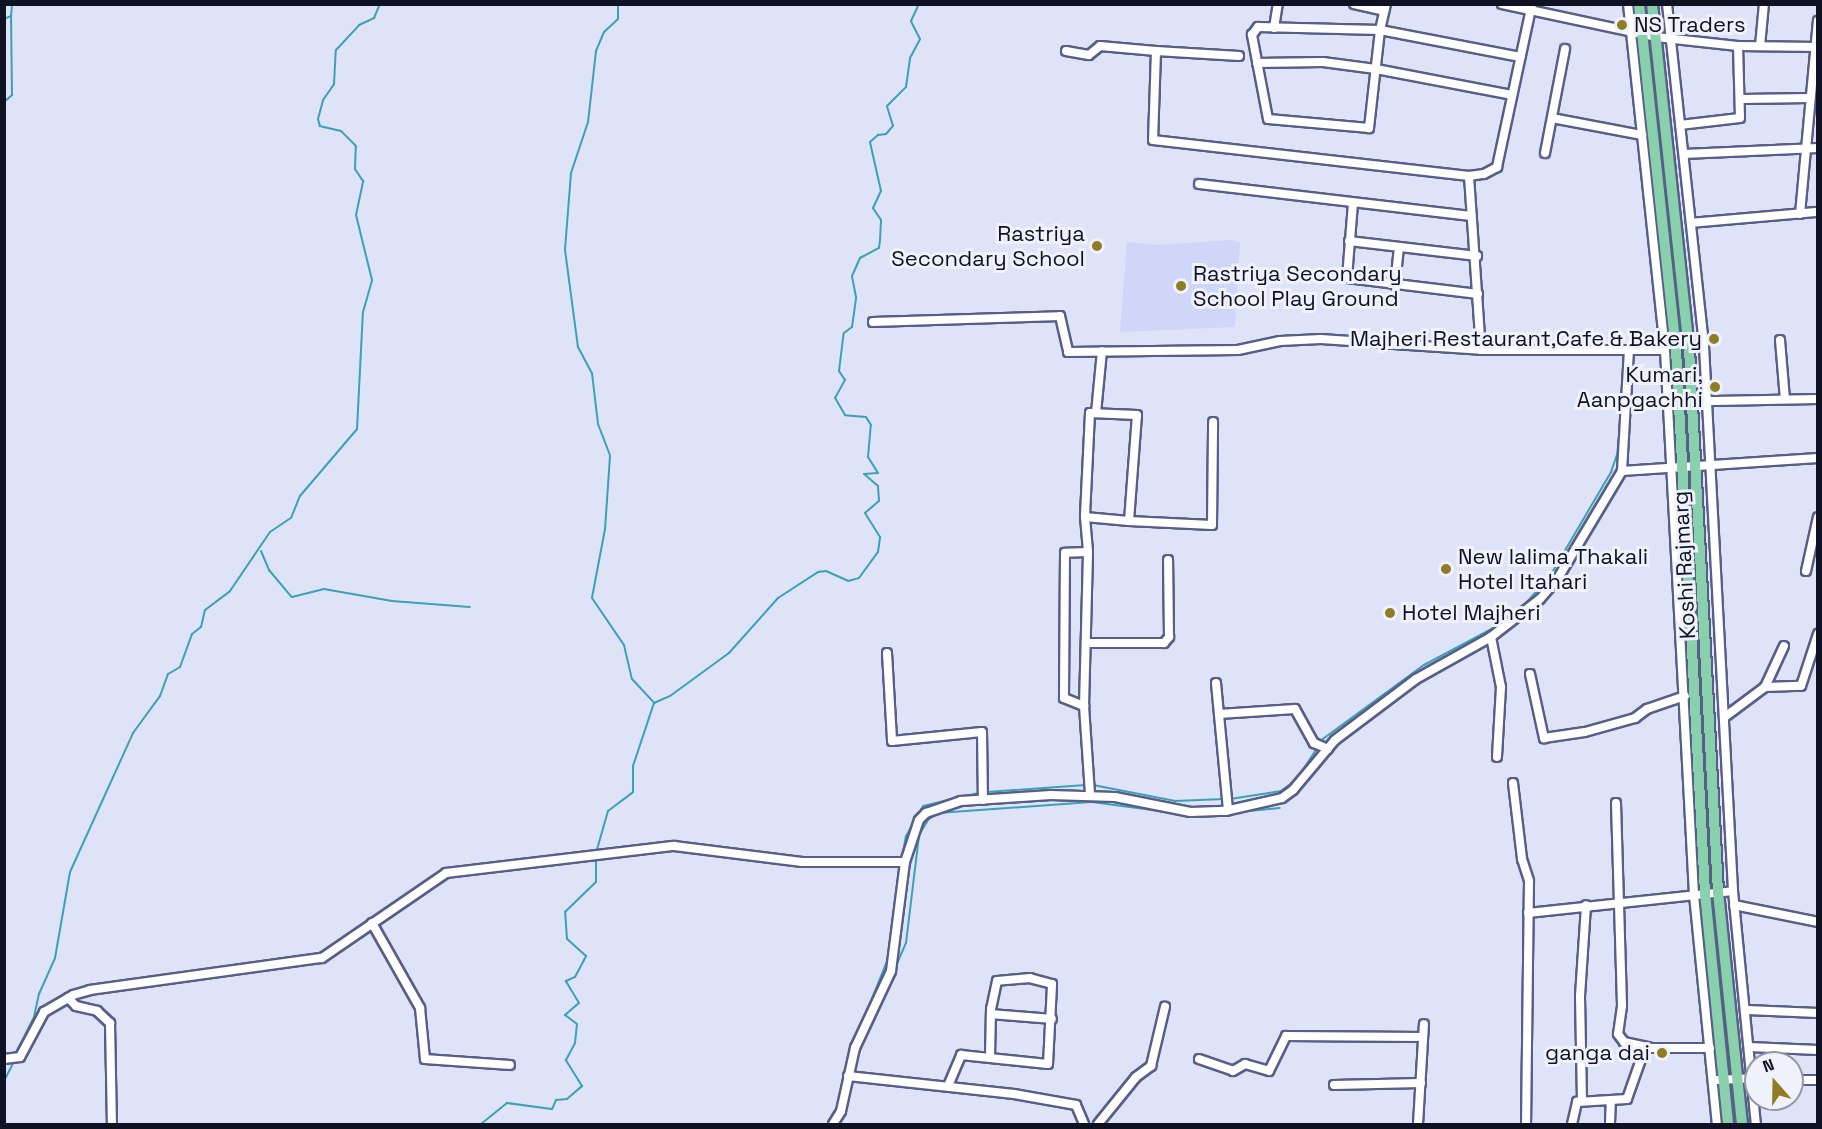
<!DOCTYPE html>
<style>
body{margin:0}
#map{position:relative;width:1822px;height:1129px;overflow:hidden;background:#dfe3f7;font-family:"Space Grotesk",sans-serif}
div>[style]{position:absolute}
[style*='--x']{left:calc(var(--x)*1px);top:calc(var(--y)*1px);width:calc(var(--w)*1px);rotate:calc(var(--a)*1deg)}
.built>*{inset:0;background:#cfd6f7}
.stream>*{height:2px;margin:-1px;padding:0 1px;transform-origin:1px;border-radius:1px;background:#3ca0b7}
.roads{filter:drop-shadow(2px 0 #575e87) drop-shadow(-2px 0 #575e87) drop-shadow(0 2px #575e87) drop-shadow(0 -2px #575e87)}
.minor>*{height:8px;margin:-4px;padding:0 4px;transform-origin:4px;border-radius:4px;background:#fff}
.major>*{height:10px;margin:-5px;padding:0 5px;transform-origin:5px;border-radius:5px;background:#89d1ac}
.dots>*{width:16px;height:16px;translate:-50% -50%;box-sizing:border-box;border:3px solid #eff1fb;border-radius:50%}
span{translate:-50% -50%;white-space:nowrap;text-align:center;line-height:1.15;-webkit-text-stroke:6px #eff1fb;paint-order:stroke}
.poi-label{font-size:22px;color:#0f1222}
.left{translate:0 -50%;text-align:left}
.right{translate:-100% -50%;text-align:right}
.street-label{font-size:22px;color:#0f1222}
.frame{position:absolute;inset:0;border:6px solid #0f1222;pointer-events:none}
.north{position:absolute;left:1744px;top:1051px;width:60px;height:60px;box-sizing:border-box;background:#eff1fb;border:2px solid #9598a4;border-radius:50%;rotate:340deg;font-size:16px;font-weight:700;line-height:24px;text-align:center;color:#0f1222}
.north::after{content:'';display:block;margin:auto;width:21px;height:27px;background:#907c23;clip-path:polygon(50% 0,100% 100%,50% 72%,0 100%)}
</style>
<div id="map">
<div class="built">
<div style="clip-path:polygon(1232px 240px,1240px 242px,1235px 327px,1120px 332px,1127px 242px,1157px 245px)"></div>
</div>
<div class="stream">
<div style="--x:618;--y:4;--w:15;--a:90"></div>
<div style="--x:618;--y:19;--w:19;--a:137"></div>
<div style="--x:604;--y:32;--w:21;--a:113"></div>
<div style="--x:596;--y:51;--w:71;--a:96.4"></div>
<div style="--x:588;--y:122;--w:54;--a:108.4"></div>
<div style="--x:571;--y:173;--w:77;--a:94.5"></div>
<div style="--x:565;--y:250;--w:98;--a:82.4"></div>
<div style="--x:578;--y:347;--w:30;--a:62"></div>
<div style="--x:592;--y:373;--w:51;--a:83.3"></div>
<div style="--x:598;--y:424;--w:34;--a:69"></div>
<div style="--x:610;--y:456;--w:73;--a:93.9"></div>
<div style="--x:605;--y:529;--w:70;--a:100.7"></div>
<div style="--x:592;--y:598;--w:57;--a:55.8"></div>
<div style="--x:624;--y:645;--w:35;--a:77"></div>
<div style="--x:632;--y:679;--w:33;--a:47"></div>
<div style="--x:4;--y:19;--w:8;--a:-23"></div>
<div style="--x:11;--y:16;--w:12;--a:-85"></div>
<div style="--x:4;--y:102;--w:11;--a:-41"></div>
<div style="--x:12;--y:95;--w:79;--a:-90.7"></div>
<div style="--x:261;--y:551;--w:21;--a:67"></div>
<div style="--x:269;--y:570;--w:35;--a:50"></div>
<div style="--x:292;--y:597;--w:33;--a:-14"></div>
<div style="--x:324;--y:589;--w:69;--a:10"></div>
<div style="--x:392;--y:601;--w:78;--a:4.4"></div>
<div style="--x:1320;--y:741;--w:129;--a:-36.2"></div>
<div style="--x:1424;--y:665;--w:83;--a:-28.1"></div>
<div style="--x:1497;--y:626;--w:37;--a:-38"></div>
<div style="--x:1526;--y:603;--w:36;--a:-48"></div>
<div style="--x:1550;--y:576;--w:121;--a:-59.6"></div>
<div style="--x:1611;--y:472;--w:18;--a:-71"></div>
<div style="--x:1617;--y:455;--w:38;--a:-84"></div>
<div style="--x:1093;--y:785;--w:84;--a:11"></div>
<div style="--x:1175;--y:801;--w:49;--a:-2.3"></div>
<div style="--x:987;--y:792;--w:99;--a:-4"></div>
<div style="--x:1230;--y:799;--w:52;--a:-8.9"></div>
<div style="--x:1281;--y:791;--w:20;--a:-37"></div>
<div style="--x:1297;--y:779;--w:37;--a:-57"></div>
<div style="--x:902;--y:858;--w:22;--a:-80"></div>
<div style="--x:906;--y:836;--w:34;--a:-60"></div>
<div style="--x:923;--y:806;--w:57;--a:-13.3"></div>
<div style="--x:898;--y:885;--w:18;--a:-84"></div>
<div style="--x:861;--y:1026;--w:72;--a:-68.1"></div>
<div style="--x:870;--y:1026;--w:90;--a:-66.6"></div>
<div style="--x:906;--y:943;--w:109;--a:-83.1"></div>
<div style="--x:919;--y:835;--w:17;--a:-59"></div>
<div style="--x:928;--y:820;--w:12;--a:-35"></div>
<div style="--x:938;--y:813;--w:154;--a:-4.1"></div>
<div style="--x:1092;--y:802;--w:106;--a:7.6"></div>
<div style="--x:1197;--y:816;--w:83;--a:-5.5"></div>
<div style="--x:15;--y:1055;--w:42;--a:-63.4"></div>
<div style="--x:34;--y:1017;--w:24;--a:-78"></div>
<div style="--x:39;--y:994;--w:39;--a:-66"></div>
<div style="--x:55;--y:958;--w:87;--a:-80.1"></div>
<div style="--x:70;--y:872;--w:153;--a:-65.6"></div>
<div style="--x:133;--y:733;--w:46;--a:-53.9"></div>
<div style="--x:160;--y:696;--w:23;--a:-70"></div>
<div style="--x:168;--y:674;--w:14;--a:-30"></div>
<div style="--x:180;--y:667;--w:35;--a:-70"></div>
<div style="--x:192;--y:634;--w:11;--a:-38"></div>
<div style="--x:201;--y:627;--w:17;--a:-77"></div>
<div style="--x:205;--y:610;--w:31;--a:-37"></div>
<div style="--x:230;--y:591;--w:71;--a:-55.9"></div>
<div style="--x:270;--y:532;--w:25;--a:-34"></div>
<div style="--x:291;--y:518;--w:24;--a:-68"></div>
<div style="--x:300;--y:496;--w:88;--a:-49.6"></div>
<div style="--x:357;--y:429;--w:117;--a:-87.1"></div>
<div style="--x:363;--y:312;--w:33;--a:-74"></div>
<div style="--x:372;--y:280;--w:67;--a:-103.8"></div>
<div style="--x:356;--y:215;--w:35;--a:-78"></div>
<div style="--x:363;--y:181;--w:14;--a:-124"></div>
<div style="--x:355;--y:169;--w:23;--a:-88"></div>
<div style="--x:356;--y:146;--w:21;--a:-135"></div>
<div style="--x:341;--y:131;--w:22;--a:-167"></div>
<div style="--x:320;--y:126;--w:7;--a:-106"></div>
<div style="--x:318;--y:119;--w:20;--a:-75"></div>
<div style="--x:323;--y:100;--w:19;--a:-55"></div>
<div style="--x:334;--y:84;--w:34;--a:-87"></div>
<div style="--x:336;--y:50;--w:34;--a:-47"></div>
<div style="--x:359;--y:25;--w:17;--a:-25"></div>
<div style="--x:374;--y:18;--w:15;--a:-67"></div>
<div style="--x:4;--y:1081;--w:25;--a:-63"></div>
<div style="--x:481;--y:1124;--w:33;--a:-39"></div>
<div style="--x:507;--y:1103;--w:45;--a:7.6"></div>
<div style="--x:552;--y:1109;--w:10;--a:-66"></div>
<div style="--x:556;--y:1100;--w:11;--a:-5"></div>
<div style="--x:567;--y:1099;--w:20;--a:-41"></div>
<div style="--x:582;--y:1086;--w:31;--a:-122"></div>
<div style="--x:566;--y:1060;--w:19;--a:-62"></div>
<div style="--x:575;--y:1043;--w:19;--a:-84"></div>
<div style="--x:577;--y:1024;--w:15;--a:-143"></div>
<div style="--x:565;--y:1015;--w:18;--a:-41"></div>
<div style="--x:579;--y:1003;--w:26;--a:-121"></div>
<div style="--x:566;--y:981;--w:10;--a:-24"></div>
<div style="--x:575;--y:977;--w:24;--a:-62"></div>
<div style="--x:586;--y:956;--w:25;--a:-138"></div>
<div style="--x:567;--y:939;--w:27;--a:-94"></div>
<div style="--x:565;--y:912;--w:43;--a:-44.1"></div>
<div style="--x:596;--y:882;--w:29;--a:-90"></div>
<div style="--x:596;--y:853;--w:44;--a:-74.1"></div>
<div style="--x:608;--y:811;--w:31;--a:-37"></div>
<div style="--x:633;--y:792;--w:26;--a:-90"></div>
<div style="--x:633;--y:766;--w:66;--a:-71.6"></div>
<div style="--x:654;--y:703;--w:17;--a:-24"></div>
<div style="--x:670;--y:696;--w:73;--a:-36.1"></div>
<div style="--x:729;--y:653;--w:74;--a:-48.3"></div>
<div style="--x:778;--y:598;--w:48;--a:-33"></div>
<div style="--x:818;--y:572;--w:8;--a:-7"></div>
<div style="--x:826;--y:571;--w:24;--a:24"></div>
<div style="--x:848;--y:581;--w:11;--a:-15"></div>
<div style="--x:859;--y:578;--w:32;--a:-54"></div>
<div style="--x:878;--y:552;--w:15;--a:-82"></div>
<div style="--x:880;--y:537;--w:28;--a:-122"></div>
<div style="--x:865;--y:513;--w:18;--a:-41"></div>
<div style="--x:879;--y:501;--w:15;--a:-94"></div>
<div style="--x:878;--y:486;--w:18;--a:-139"></div>
<div style="--x:864;--y:474;--w:14;--a:-4"></div>
<div style="--x:878;--y:473;--w:19;--a:-122"></div>
<div style="--x:868;--y:457;--w:32;--a:-85"></div>
<div style="--x:871;--y:425;--w:9;--a:-122"></div>
<div style="--x:866;--y:417;--w:21;--a:-175"></div>
<div style="--x:845;--y:415;--w:20;--a:-120"></div>
<div style="--x:835;--y:398;--w:21;--a:-61"></div>
<div style="--x:845;--y:380;--w:11;--a:-124"></div>
<div style="--x:839;--y:371;--w:38;--a:-83"></div>
<div style="--x:844;--y:333;--w:10;--a:-37"></div>
<div style="--x:852;--y:327;--w:30;--a:-82"></div>
<div style="--x:856;--y:297;--w:21;--a:-101"></div>
<div style="--x:852;--y:276;--w:20;--a:-66"></div>
<div style="--x:860;--y:258;--w:21;--a:-28"></div>
<div style="--x:879;--y:248;--w:8;--a:-83"></div>
<div style="--x:880;--y:240;--w:20;--a:-87"></div>
<div style="--x:881;--y:220;--w:14;--a:-124"></div>
<div style="--x:873;--y:208;--w:19;--a:-65"></div>
<div style="--x:881;--y:191;--w:50;--a:-102.7"></div>
<div style="--x:870;--y:142;--w:11;--a:-41"></div>
<div style="--x:878;--y:135;--w:8;--a:-7"></div>
<div style="--x:886;--y:134;--w:11;--a:-49"></div>
<div style="--x:893;--y:126;--w:21;--a:-107"></div>
<div style="--x:887;--y:106;--w:27;--a:-45"></div>
<div style="--x:906;--y:87;--w:29;--a:-82"></div>
<div style="--x:910;--y:58;--w:21;--a:-62"></div>
<div style="--x:920;--y:39;--w:20;--a:-117"></div>
<div style="--x:911;--y:21;--w:19;--a:-65"></div>
</div>
<div class="roads">
<div class="minor">
<div style="--x:1354;--y:4;--w:31;--a:13"></div>
<div style="--x:1386;--y:4;--w:27;--a:103"></div>
<div style="--x:1380;--y:30;--w:99;--a:96.4"></div>
<div style="--x:1369;--y:128;--w:101;--a:-174.9"></div>
<div style="--x:1268;--y:119;--w:86;--a:-100.8"></div>
<div style="--x:1252;--y:35;--w:10;--a:-53"></div>
<div style="--x:1258;--y:27;--w:122;--a:1.4"></div>
<div style="--x:1380;--y:30;--w:143;--a:10.9"></div>
<div style="--x:1502;--y:4;--w:157;--a:12.1"></div>
<div style="--x:1656;--y:37;--w:82;--a:6.3"></div>
<div style="--x:1738;--y:46;--w:80;--a:0.7"></div>
<div style="--x:1628;--y:4;--w:348;--a:83.9"></div>
<div style="--x:1665;--y:350;--w:546;--a:86.95"></div>
<div style="--x:1694;--y:895;--w:230;--a:84.3"></div>
<div style="--x:1667;--y:4;--w:344;--a:83.8"></div>
<div style="--x:1704;--y:346;--w:546;--a:86.95"></div>
<div style="--x:1733;--y:891;--w:234;--a:84.4"></div>
<div style="--x:1274;--y:28;--w:24;--a:-81"></div>
<div style="--x:1760;--y:46;--w:42;--a:-84.6"></div>
<div style="--x:1066;--y:51;--w:23;--a:10"></div>
<div style="--x:1089;--y:55;--w:14;--a:-39"></div>
<div style="--x:1100;--y:46;--w:56;--a:5.1"></div>
<div style="--x:1239;--y:56;--w:83;--a:-176.6"></div>
<div style="--x:1156;--y:51;--w:89;--a:91.9"></div>
<div style="--x:1153;--y:140;--w:318;--a:6.5"></div>
<div style="--x:1469;--y:176;--w:15;--a:-8"></div>
<div style="--x:1484;--y:174;--w:15;--a:-28"></div>
<div style="--x:1497;--y:167;--w:167;--a:-77.9"></div>
<div style="--x:1257;--y:63;--w:66;--a:-0.9"></div>
<div style="--x:1323;--y:62;--w:53;--a:7.5"></div>
<div style="--x:1376;--y:69;--w:138;--a:10.8"></div>
<div style="--x:1742;--y:99;--w:68;--a:-0.8"></div>
<div style="--x:1552;--y:118;--w:92;--a:10.7"></div>
<div style="--x:1680;--y:125;--w:60;--a:-6.7"></div>
<div style="--x:1740;--y:118;--w:72;--a:-91.6"></div>
<div style="--x:1545;--y:153;--w:106;--a:-79.1"></div>
<div style="--x:1684;--y:154;--w:134;--a:-2.6"></div>
<div style="--x:1469;--y:176;--w:174;--a:86.1"></div>
<div style="--x:1199;--y:184;--w:274;--a:6.7"></div>
<div style="--x:1353;--y:203;--w:75;--a:94.6"></div>
<div style="--x:1347;--y:278;--w:132;--a:7"></div>
<div style="--x:1800;--y:214;--w:194;--a:-84.7"></div>
<div style="--x:1691;--y:223;--w:127;--a:-5"></div>
<div style="--x:1349;--y:241;--w:129;--a:6.7"></div>
<div style="--x:1395;--y:285;--w:38;--a:-84"></div>
<div style="--x:873;--y:322;--w:187;--a:-1.8"></div>
<div style="--x:1060;--y:316;--w:37;--a:77"></div>
<div style="--x:1068;--y:352;--w:170;--a:-0.7"></div>
<div style="--x:1238;--y:350;--w:43;--a:-12.1"></div>
<div style="--x:1280;--y:341;--w:41;--a:-2.8"></div>
<div style="--x:1321;--y:339;--w:160;--a:3.9"></div>
<div style="--x:1481;--y:350;--w:184;--a:0"></div>
<div style="--x:1780;--y:340;--w:59;--a:85.2"></div>
<div style="--x:1662;--y:402;--w:156;--a:-1.1"></div>
<div style="--x:1096;--y:413;--w:62;--a:-84.5"></div>
<div style="--x:1622;--y:471;--w:121;--a:-86.7"></div>
<div style="--x:1085;--y:517;--w:44;--a:5.2"></div>
<div style="--x:1129;--y:521;--w:106;--a:-85.7"></div>
<div style="--x:1137;--y:415;--w:47;--a:-177.6"></div>
<div style="--x:1090;--y:413;--w:104;--a:92.8"></div>
<div style="--x:1085;--y:517;--w:35;--a:85"></div>
<div style="--x:1129;--y:521;--w:83;--a:2.8"></div>
<div style="--x:1212;--y:525;--w:103;--a:-89.4"></div>
<div style="--x:1806;--y:571;--w:55;--a:-77.5"></div>
<div style="--x:1491;--y:637;--w:51;--a:78.7"></div>
<div style="--x:1501;--y:687;--w:70;--a:93.3"></div>
<div style="--x:1087;--y:643;--w:77;--a:0"></div>
<div style="--x:1164;--y:643;--w:8;--a:-50"></div>
<div style="--x:1169;--y:637;--w:77;--a:-90.7"></div>
<div style="--x:887;--y:653;--w:88;--a:86.7"></div>
<div style="--x:892;--y:741;--w:90;--a:-5.7"></div>
<div style="--x:982;--y:732;--w:68;--a:89.2"></div>
<div style="--x:1530;--y:674;--w:66;--a:77.7"></div>
<div style="--x:1544;--y:738;--w:41;--a:-8.3"></div>
<div style="--x:1585;--y:732;--w:52;--a:-15.6"></div>
<div style="--x:1635;--y:718;--w:15;--a:-37"></div>
<div style="--x:1647;--y:709;--w:40;--a:-18.9"></div>
<div style="--x:1216;--y:683;--w:128;--a:84.6"></div>
<div style="--x:1765;--y:687;--w:45;--a:-65.1"></div>
<div style="--x:1084;--y:706;--w:154;--a:-88.5"></div>
<div style="--x:1088;--y:552;--w:23;--a:178"></div>
<div style="--x:1065;--y:553;--w:145;--a:90.4"></div>
<div style="--x:1064;--y:698;--w:22;--a:22"></div>
<div style="--x:1084;--y:706;--w:89;--a:86.1"></div>
<div style="--x:1219;--y:714;--w:76;--a:-3.8"></div>
<div style="--x:1295;--y:709;--w:39;--a:61"></div>
<div style="--x:1314;--y:743;--w:15;--a:23"></div>
<div style="--x:1726;--y:716;--w:49;--a:-36.6"></div>
<div style="--x:1765;--y:687;--w:36;--a:-2"></div>
<div style="--x:1801;--y:686;--w:55;--a:-71.9"></div>
<div style="--x:1513;--y:783;--w:77;--a:83.2"></div>
<div style="--x:1522;--y:859;--w:23;--a:72"></div>
<div style="--x:1529;--y:881;--w:243;--a:90.7"></div>
<div style="--x:1616;--y:803;--w:203;--a:88.3"></div>
<div style="--x:1622;--y:1006;--w:28;--a:98"></div>
<div style="--x:1618;--y:1034;--w:10;--a:53"></div>
<div style="--x:1624;--y:1042;--w:25;--a:12"></div>
<div style="--x:1734;--y:905;--w:86;--a:11.4"></div>
<div style="--x:1528;--y:913;--w:206;--a:-6.1"></div>
<div style="--x:372;--y:923;--w:98;--a:60.5"></div>
<div style="--x:420;--y:1008;--w:51;--a:84.4"></div>
<div style="--x:425;--y:1059;--w:85;--a:4"></div>
<div style="--x:68;--y:998;--w:11;--a:45"></div>
<div style="--x:76;--y:1006;--w:22;--a:13"></div>
<div style="--x:97;--y:1011;--w:18;--a:43"></div>
<div style="--x:110;--y:1023;--w:101;--a:88.9"></div>
<div style="--x:1747;--y:1010;--w:71;--a:2.4"></div>
<div style="--x:991;--y:1014;--w:61;--a:4.7"></div>
<div style="--x:1749;--y:1047;--w:69;--a:2.5"></div>
<div style="--x:4;--y:1059;--w:16;--a:-7"></div>
<div style="--x:20;--y:1057;--w:51;--a:-61.9"></div>
<div style="--x:44;--y:1012;--w:34;--a:-30"></div>
<div style="--x:73;--y:995;--w:18;--a:-16"></div>
<div style="--x:90;--y:990;--w:234;--a:-7.9"></div>
<div style="--x:322;--y:958;--w:150;--a:-34.4"></div>
<div style="--x:446;--y:873;--w:230;--a:-6.8"></div>
<div style="--x:674;--y:846;--w:129;--a:7.1"></div>
<div style="--x:802;--y:862;--w:103;--a:0"></div>
<div style="--x:1199;--y:1059;--w:36;--a:19"></div>
<div style="--x:1233;--y:1071;--w:14;--a:-30"></div>
<div style="--x:1245;--y:1064;--w:25;--a:16"></div>
<div style="--x:1269;--y:1071;--w:39;--a:-64"></div>
<div style="--x:1286;--y:1036;--w:137;--a:0.4"></div>
<div style="--x:848;--y:1076;--w:167;--a:6.2"></div>
<div style="--x:1014;--y:1094;--w:63;--a:10.1"></div>
<div style="--x:1076;--y:1105;--w:21;--a:67"></div>
<div style="--x:1718;--y:1080;--w:38;--a:-3"></div>
<div style="--x:1792;--y:1080;--w:26;--a:0"></div>
<div style="--x:1334;--y:1085;--w:87;--a:-1.3"></div>
<div style="--x:948;--y:1086;--w:34;--a:-67"></div>
<div style="--x:961;--y:1055;--w:87;--a:5.9"></div>
<div style="--x:1048;--y:1064;--w:80;--a:-87.1"></div>
<div style="--x:1052;--y:984;--w:23;--a:-165"></div>
<div style="--x:1030;--y:978;--w:33;--a:175"></div>
<div style="--x:997;--y:981;--w:29;--a:102"></div>
<div style="--x:991;--y:1009;--w:48;--a:91.2"></div>
<div style="--x:1582;--y:1101;--w:105;--a:-91.1"></div>
<div style="--x:1580;--y:996;--w:91;--a:-86.2"></div>
<div style="--x:833;--y:1124;--w:15;--a:-58"></div>
<div style="--x:841;--y:1111;--w:65;--a:-77.5"></div>
<div style="--x:855;--y:1048;--w:85;--a:-64.9"></div>
<div style="--x:891;--y:971;--w:110;--a:-82.7"></div>
<div style="--x:905;--y:862;--w:44;--a:-71.6"></div>
<div style="--x:919;--y:820;--w:10;--a:-45"></div>
<div style="--x:926;--y:813;--w:37;--a:-19"></div>
<div style="--x:961;--y:801;--w:90;--a:-3.8"></div>
<div style="--x:1051;--y:795;--w:64;--a:1.8"></div>
<div style="--x:1115;--y:797;--w:77;--a:11.2"></div>
<div style="--x:1191;--y:812;--w:34;--a:-2"></div>
<div style="--x:1225;--y:811;--w:58;--a:-12.8"></div>
<div style="--x:1282;--y:798;--w:14;--a:-36"></div>
<div style="--x:1293;--y:790;--w:65;--a:-50"></div>
<div style="--x:1335;--y:740;--w:101;--a:-37"></div>
<div style="--x:1416;--y:679;--w:86;--a:-29.2"></div>
<div style="--x:1491;--y:637;--w:62;--a:-37.8"></div>
<div style="--x:1540;--y:599;--w:28;--a:-49"></div>
<div style="--x:1558;--y:578;--w:125;--a:-59.1"></div>
<div style="--x:1622;--y:471;--w:196;--a:-3.8"></div>
<div style="--x:1098;--y:1124;--w:60;--a:-51"></div>
<div style="--x:1136;--y:1077;--w:19;--a:-36"></div>
<div style="--x:1151;--y:1066;--w:61;--a:-76.7"></div>
<div style="--x:1418;--y:1124;--w:100;--a:-86.6"></div>
<div style="--x:1572;--y:1124;--w:23;--a:-77"></div>
<div style="--x:1577;--y:1102;--w:50;--a:-3.4"></div>
<div style="--x:1627;--y:1099;--w:54;--a:-70.6"></div>
<div style="--x:1645;--y:1048;--w:65;--a:0"></div>
<div style="--x:1610;--y:1124;--w:23;--a:-88"></div>
</div>
<div class="major">
<div style="--x:1639;--y:4;--w:347;--a:83.9"></div>
<div style="--x:1676;--y:349;--w:545;--a:86.95"></div>
<div style="--x:1705;--y:893;--w:232;--a:84.3"></div>
<div style="--x:1652;--y:4;--w:346;--a:83.9"></div>
<div style="--x:1689;--y:348;--w:545;--a:86.95"></div>
<div style="--x:1718;--y:892;--w:233;--a:84.1"></div>
</div>
</div>
<div class="dots">
<div style="left:1622px;top:25px;background:#907c23"></div>
<div style="left:1097px;top:246px;background:#907c23"></div>
<div style="left:1181px;top:286px;background:#907c23"></div>
<div style="left:1714px;top:339px;background:#907c23"></div>
<div style="left:1715px;top:387px;background:#907c23"></div>
<div style="left:1446px;top:569px;background:#907c23"></div>
<div style="left:1390px;top:613px;background:#907c23"></div>
<div style="left:1662px;top:1053px;background:#907c23"></div>
</div>
<div class="poi-label">
<span class="left" style="left:1634px;top:25px">NS Traders</span>
<span class="right" style="left:1085px;top:246px">Rastriya<br>Secondary School</span>
<span class="left" style="left:1193px;top:286px">Rastriya Secondary<br>School Play Ground</span>
<span class="right" style="left:1702px;top:339px">Majheri Restaurant,Cafe &amp; Bakery</span>
<span class="right" style="left:1703px;top:387px">Kumari,<br>Aanpgachhi</span>
<span class="left" style="left:1458px;top:569px">New lalima Thakali<br>Hotel Itahari</span>
<span class="left" style="left:1402px;top:613px">Hotel Majheri</span>
<span class="right" style="left:1650px;top:1053px">ganga dai</span>
</div>
<div class="street-label">
<span style="left:1684px;top:565px;rotate:-93deg">Koshi Rajmarg</span>
</div>
<div class="frame"></div>
<div class="north">N</div>
</div>
